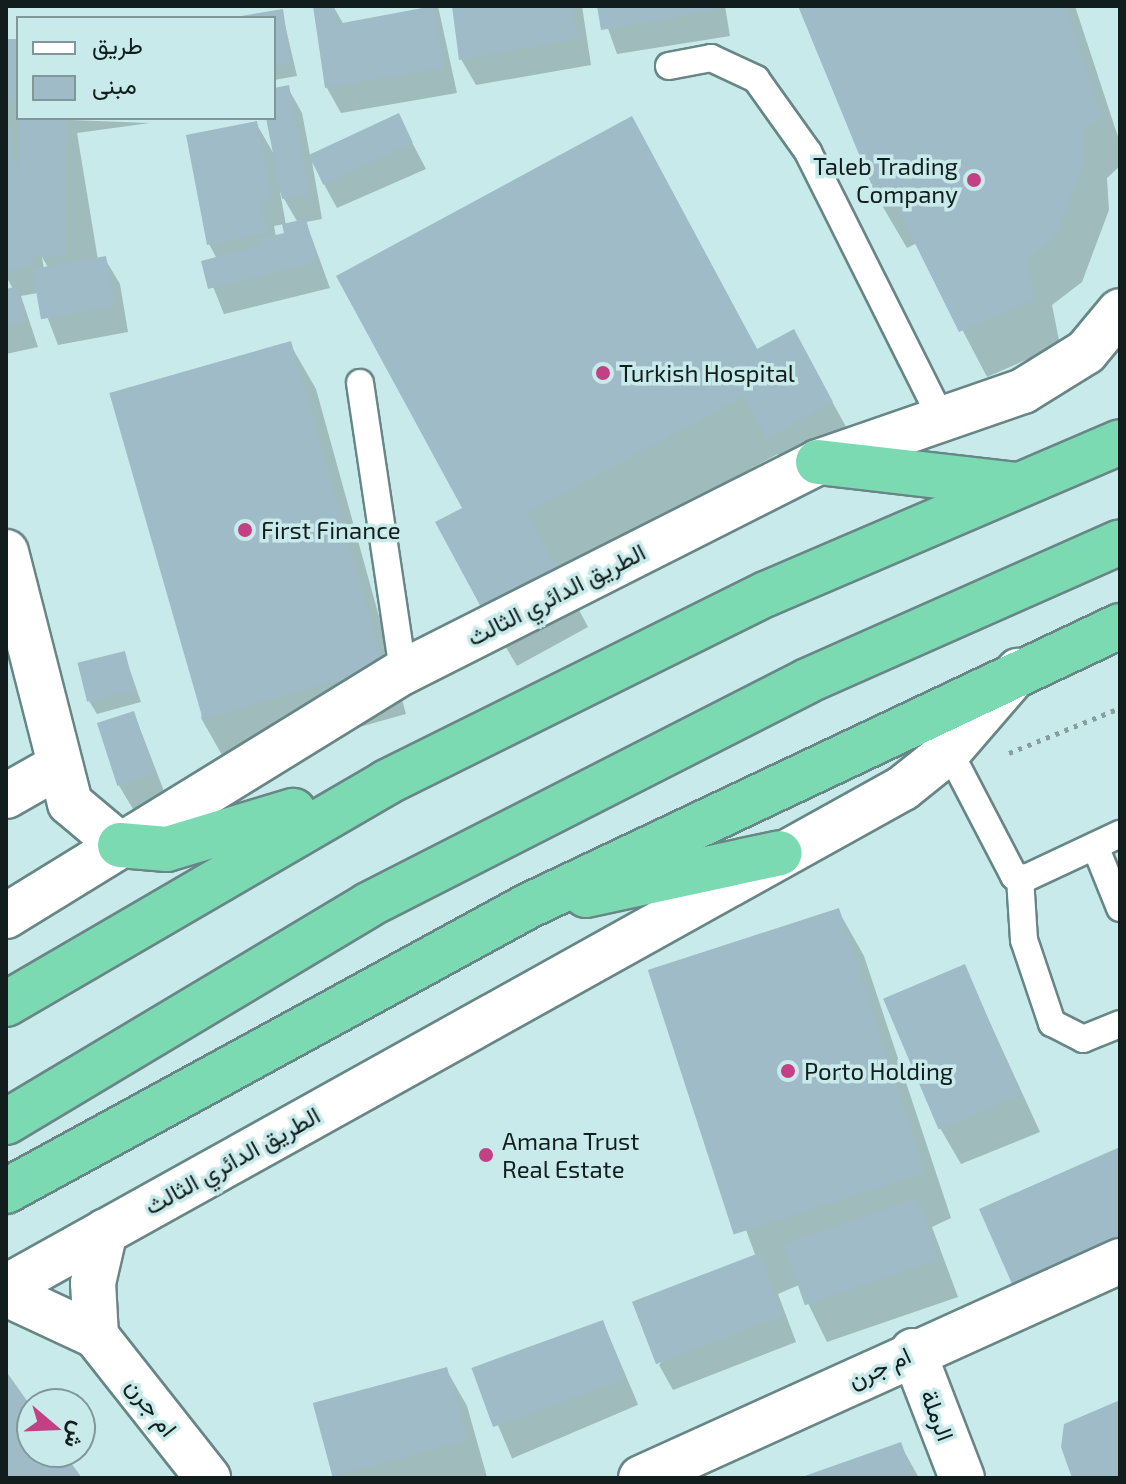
<!DOCTYPE html>
<meta charset="utf-8">
<style>
body{margin:0}
#map{position:relative;width:1126px;height:1484px;overflow:hidden;background:#c9eaea;font-family:"Exo 2",Vazirmatn,sans-serif}
div>[style]{position:absolute}
[style*='--x']{left:calc(var(--x)*1px);top:calc(var(--y)*1px);width:calc(var(--w)*1px);rotate:calc(var(--a)*1deg)}
.shadow>*{inset:0;background:#0003;transform-origin:0 0}
.building>*{inset:0;background:#9fbbc7;transform-origin:0 0}
.path>*{height:5px;margin-top:-2.5px;transform-origin:0;background:repeating-linear-gradient(90deg,#859e9e 0 4px,transparent 0 10px)}
.roads{filter:drop-shadow(2px 0 #688686) drop-shadow(-2px 0 #688686) drop-shadow(0 2px #688686) drop-shadow(0 -2px #688686)}
.lane>*{height:26px;margin:-13px;padding:0 13px;transform-origin:13px;border-radius:13px;background:#fff}
.street>*{height:44px;margin:-22px;padding:0 22px;transform-origin:22px;border-radius:22px;background:#fff}
.highway>*{height:44px;margin:-22px;padding:0 22px;transform-origin:22px;border-radius:22px;background:#7cdab2}
.dots>*{width:22px;height:22px;translate:-50% -50%;box-sizing:border-box;border:4px solid #c9eaea;border-radius:50%}
span{translate:-50% -50%;white-space:nowrap;text-align:center;line-height:1.15;-webkit-text-stroke:7px #c9eaea;paint-order:stroke}
.poi-label{font-size:24px;color:#121e1e}
.right{translate:-100% -50%;text-align:right}
.left{translate:0 -50%;text-align:left}
.street-label{font-size:24px;color:#121e1e}
.frame{position:absolute;inset:0;border:8px solid #121e1e;pointer-events:none}
.legend{position:absolute;left:16px;top:16px;width:260px;height:104px;box-sizing:border-box;background:#c9eaea;border:2px solid #809898;margin:0;padding:10px 14px;list-style:none;font-size:24px;color:#121e1e}
.legend li{display:flex;align-items:center;gap:16px;height:40px}
.legend b{width:40px;border:2px solid #809898}
.north{position:absolute;left:16px;top:1388px;width:80px;height:80px;box-sizing:border-box;background:#c9eaea;border:2px solid #809898;border-radius:50%;rotate:109deg;font-size:22px;font-weight:700;line-height:32px;text-align:center;color:#121e1e}
.north::after{content:'';display:block;margin:auto;width:28px;height:36px;background:#c44084;clip-path:polygon(50% 0,100% 100%,50% 72%,0 100%)}
</style>
<div id="map">
<div class="shadow">
<div style="clip-path:polygon(323px 6px,333px 6px,344px 25px,438px 6px,457px 93px,341px 113px,327px 88px)"></div>
<div style="clip-path:polygon(453px 6px,582px 6px,591px 65px,476px 85px,461px 59px)"></div>
<div style="clip-path:polygon(600px 6px,725px 6px,730px 36px,617px 54px)"></div>
<div style="clip-path:polygon(800px 6px,1075px 6px,1120px 143px,1120px 166px,1107px 178px,1109px 210px,1082px 282px,1052px 305px,1060px 345px,987px 377px,917px 243px,907px 248px,880px 202px)"></div>
<div style="clip-path:polygon(282px 12px,297px 76px,274px 80px,274px 18px,245px 18px)"></div>
<div style="clip-path:polygon(evenodd,18px 41px,18px 118px,150px 123px,77px 133px,98px 260px,105px 259px,120px 284px,128px 332px,58px 345px,38px 293px,21px 296px,38px 347px,6px 354px,6px 291px,13px 289px,6px 276px,6px 42px,18px 41px,42px 257px,49px 269px,44px 270px,42px 257px)"></div>
<div style="clip-path:polygon(evenodd,288px 88px,302px 113px,310px 155px,398px 116px,426px 169px,337px 208px,312px 162px,322px 219px,306px 222px,330px 288px,224px 314px,203px 262px,217px 259px,209px 244px,256px 123px,275px 156px,268px 118px,274px 90px,288px 88px,280px 192px,294px 216px,298px 223px,286px 225px,280px 192px,288px 88px,284px 224px,286px 234px,276px 237px,274px 226px,284px 224px)"></div>
<div style="clip-path:polygon(631px 118px,758px 351px,793px 331px,865px 461px,801px 495px,778px 454px,559px 572px,588px 627px,517px 666px,483px 608px,464px 509px)"></div>
<div style="clip-path:polygon(290px 344px,316px 389px,406px 714px,227px 764px,201px 718px)"></div>
<div style="clip-path:polygon(124px 653px,141px 702px,97px 714px,89px 701px)"></div>
<div style="clip-path:polygon(134px 713px,167px 799px,133px 809px,118px 784px)"></div>
<div style="clip-path:polygon(838px 910px,864px 956px,951px 1218px,932px 1227px,958px 1297px,827px 1342px,799px 1285px,778px 1294px,796px 1342px,673px 1390px,659px 1365px,756px 1257px,650px 971px)"></div>
<div style="clip-path:polygon(964px 966px,1040px 1132px,961px 1164px,940px 1128px)"></div>
<div style="left:603px;top:1322px;width:90px;height:137px;rotate:67deg"></div>
<div style="clip-path:polygon(446px 1369px,467px 1406px,487px 1477px,336px 1478px,316px 1405px)"></div>
<div style="clip-path:polygon(1120px 1402px,1120px 1478px,1075px 1478px,1066px 1425px)"></div>
<div style="clip-path:polygon(900px 1444px,919px 1478px,803px 1478px)"></div>
</div>
<div class="building">
<div style="clip-path:polygon(313px 6px,334px 6px,337px 24px,433px 6px,444px 68px,325px 88px)"></div>
<div style="clip-path:polygon(452px 6px,572px 6px,578px 39px,459px 60px)"></div>
<div style="clip-path:polygon(597px 6px,716px 6px,716px 11px,601px 30px)"></div>
<div style="clip-path:polygon(798px 6px,1065px 6px,1101px 114px,1082px 132px,1084px 163px,1056px 236px,1027px 259px,1035px 299px,959px 332px,892px 197px,879px 203px)"></div>
<div style="clip-path:polygon(283px 9px,291px 64px,274px 66px,274px 18px,241px 16px)"></div>
<div style="left:18px;top:39px;width:62px;height:12px;rotate:90deg"></div>
<div style="clip-path:polygon(289px 85px,309px 194px,282px 199px,266px 118px,274px 118px,274px 88px)"></div>
<div style="clip-path:polygon(6px 112px,34px 266px,6px 271px)"></div>
<div style="left:399px;top:113px;width:33px;height:99px;rotate:65deg"></div>
<div style="clip-path:polygon(632px 116px,757px 349px,794px 329px,833px 402px,766px 438px,744px 396px,527px 513px,557px 568px,482px 609px,435px 522px,462px 508px,336px 276px)"></div>
<div style="left:17px;top:118px;width:49px;height:139px"></div>
<div style="clip-path:polygon(257px 121px,272px 199px,261px 201px,267px 233px,207px 245px,186px 135px)"></div>
<div style="clip-path:polygon(306px 219px,317px 262px,208px 289px,201px 261px,261px 245px,259px 239px,284px 233px,282px 224px)"></div>
<div style="left:106px;top:256px;width:51px;height:75px;rotate:80deg"></div>
<div style="clip-path:polygon(18px 286px,25px 321px,6px 326px,6px 289px)"></div>
<div style="left:291px;top:341px;width:339px;height:189px;rotate:74deg"></div>
<div style="left:125px;top:651px;width:40px;height:49px;rotate:76deg"></div>
<div style="left:134px;top:711px;width:66px;height:39px;rotate:72deg"></div>
<div style="left:839px;top:908px;width:278px;height:201px;rotate:72deg"></div>
<div style="left:965px;top:964px;width:142px;height:89px;rotate:67deg"></div>
<div style="clip-path:polygon(1120px 1147px,1120px 1239px,1013px 1286px,979px 1209px)"></div>
<div style="left:917px;top:1198px;width:65px;height:141px;rotate:71deg"></div>
<div style="left:759px;top:1253px;width:67px;height:136px;rotate:69deg"></div>
<div style="left:603px;top:1320px;width:63px;height:140px;rotate:70deg"></div>
<div style="left:447px;top:1367px;width:76px;height:139px;rotate:75deg"></div>
<div style="clip-path:polygon(6px 1371px,32px 1408px,32px 1452px,63px 1452px,82px 1478px,6px 1478px)"></div>
<div style="clip-path:polygon(1120px 1400px,1120px 1478px,1072px 1478px,1061px 1447px,1064px 1424px)"></div>
<div style="clip-path:polygon(901px 1442px,914px 1478px,799px 1478px)"></div>
</div>
<div class="path">
<div style="--x:1009;--y:753;--w:120;--a:-22.1"></div>
</div>
<div class="roads">
<div class="lane">
<div style="--x:669;--y:66;--w:43;--a:-10.8"></div>
<div style="--x:711;--y:58;--w:50;--a:25"></div>
<div style="--x:756;--y:79;--w:90;--a:54.5"></div>
<div style="--x:808;--y:152;--w:295;--a:63.4"></div>
<div style="--x:360;--y:383;--w:292;--a:81.5"></div>
<div style="--x:949;--y:751;--w:141;--a:62.5"></div>
<div style="--x:1014;--y:876;--w:12;--a:9"></div>
<div style="--x:1026;--y:878;--w:104;--a:-25.1"></div>
<div style="--x:1095;--y:846;--w:67;--a:68"></div>
<div style="--x:1020;--y:878;--w:62;--a:86.3"></div>
<div style="--x:1024;--y:940;--w:88;--a:71.4"></div>
<div style="--x:1052;--y:1023;--w:35;--a:27"></div>
<div style="--x:1083;--y:1039;--w:40;--a:-22"></div>
</div>
<div class="street">
<div style="--x:6;--y:552;--w:259;--a:75.7"></div>
<div style="--x:70;--y:803;--w:65;--a:40"></div>
<div style="--x:6;--y:796;--w:59;--a:-29.6"></div>
<div style="--x:6;--y:916;--w:466;--a:-31.6"></div>
<div style="--x:403;--y:672;--w:465;--a:-26.8"></div>
<div style="--x:818;--y:462;--w:217;--a:-19.1"></div>
<div style="--x:1023;--y:391;--w:74;--a:-31.8"></div>
<div style="--x:1086;--y:352;--w:53;--a:-50.3"></div>
<div style="--x:6;--y:1287;--w:1026;--a:-29.09"></div>
<div style="--x:903;--y:788;--w:59;--a:-38.8"></div>
<div style="--x:949;--y:751;--w:106;--a:-49.2"></div>
<div style="--x:6;--y:1294;--w:99;--a:25"></div>
<div style="--x:96;--y:1336;--w:181;--a:51.7"></div>
<div style="--x:96;--y:1336;--w:53;--a:-93.2"></div>
<div style="--x:93;--y:1283;--w:53;--a:-77"></div>
<div style="--x:913;--y:1351;--w:136;--a:68.9"></div>
<div style="--x:641;--y:1478;--w:526;--a:-24.37"></div>
</div>
<div class="highway">
<div style="--x:818;--y:462;--w:201;--a:6.6"></div>
<div style="--x:120;--y:845;--w:47;--a:4.9"></div>
<div style="--x:167;--y:849;--w:132;--a:-16.8"></div>
<div style="--x:586;--y:895;--w:198;--a:-12.2"></div>
<div style="--x:6;--y:1004;--w:441;--a:-30.2"></div>
<div style="--x:387;--y:782;--w:423;--a:-26.4"></div>
<div style="--x:766;--y:594;--w:385;--a:-23.2"></div>
<div style="--x:6;--y:1122;--w:422;--a:-30.9"></div>
<div style="--x:368;--y:905;--w:493;--a:-27"></div>
<div style="--x:807;--y:681;--w:342;--a:-23.9"></div>
<div style="--x:6;--y:1191;--w:595;--a:-28.63"></div>
<div style="--x:528;--y:906;--w:655;--a:-25.31"></div>
</div>
</div>
<div class="dots">
<div style="left:974px;top:180px;background:#c44084"></div>
<div style="left:603px;top:373px;background:#c44084"></div>
<div style="left:245px;top:530px;background:#c44084"></div>
<div style="left:788px;top:1071px;background:#c44084"></div>
<div style="left:486px;top:1155px;background:#c44084"></div>
</div>
<div class="poi-label">
<span class="right" style="left:958px;top:180px">Taleb Trading<br>Company</span>
<span class="left" style="left:619px;top:373px">Turkish Hospital</span>
<span class="left" style="left:261px;top:530px">First Finance</span>
<span class="left" style="left:804px;top:1071px">Porto Holding</span>
<span class="left" style="left:502px;top:1155px">Amana Trust<br>Real Estate</span>
</div>
<div class="street-label">
<span style="left:556px;top:594px;rotate:-27deg">الطريق الدائري الثالث</span>
<span style="left:232px;top:1160px;rotate:-29deg">الطريق الدائري الثالث</span>
<span style="left:879px;top:1367px;rotate:-25deg">ام جرن</span>
<span style="left:152px;top:1407px;rotate:52deg">ام جرن</span>
<span style="left:938px;top:1415px;rotate:69deg">الرملة</span>
</div>
<div class="frame"></div>
<ul class="legend">
<li><b style="height:10px;background:#fff"></b>طريق</li>
<li><b style="height:22px;background:#9fbbc7"></b>مبنى</li>
</ul>
<div class="north">ش</div>
</div>
